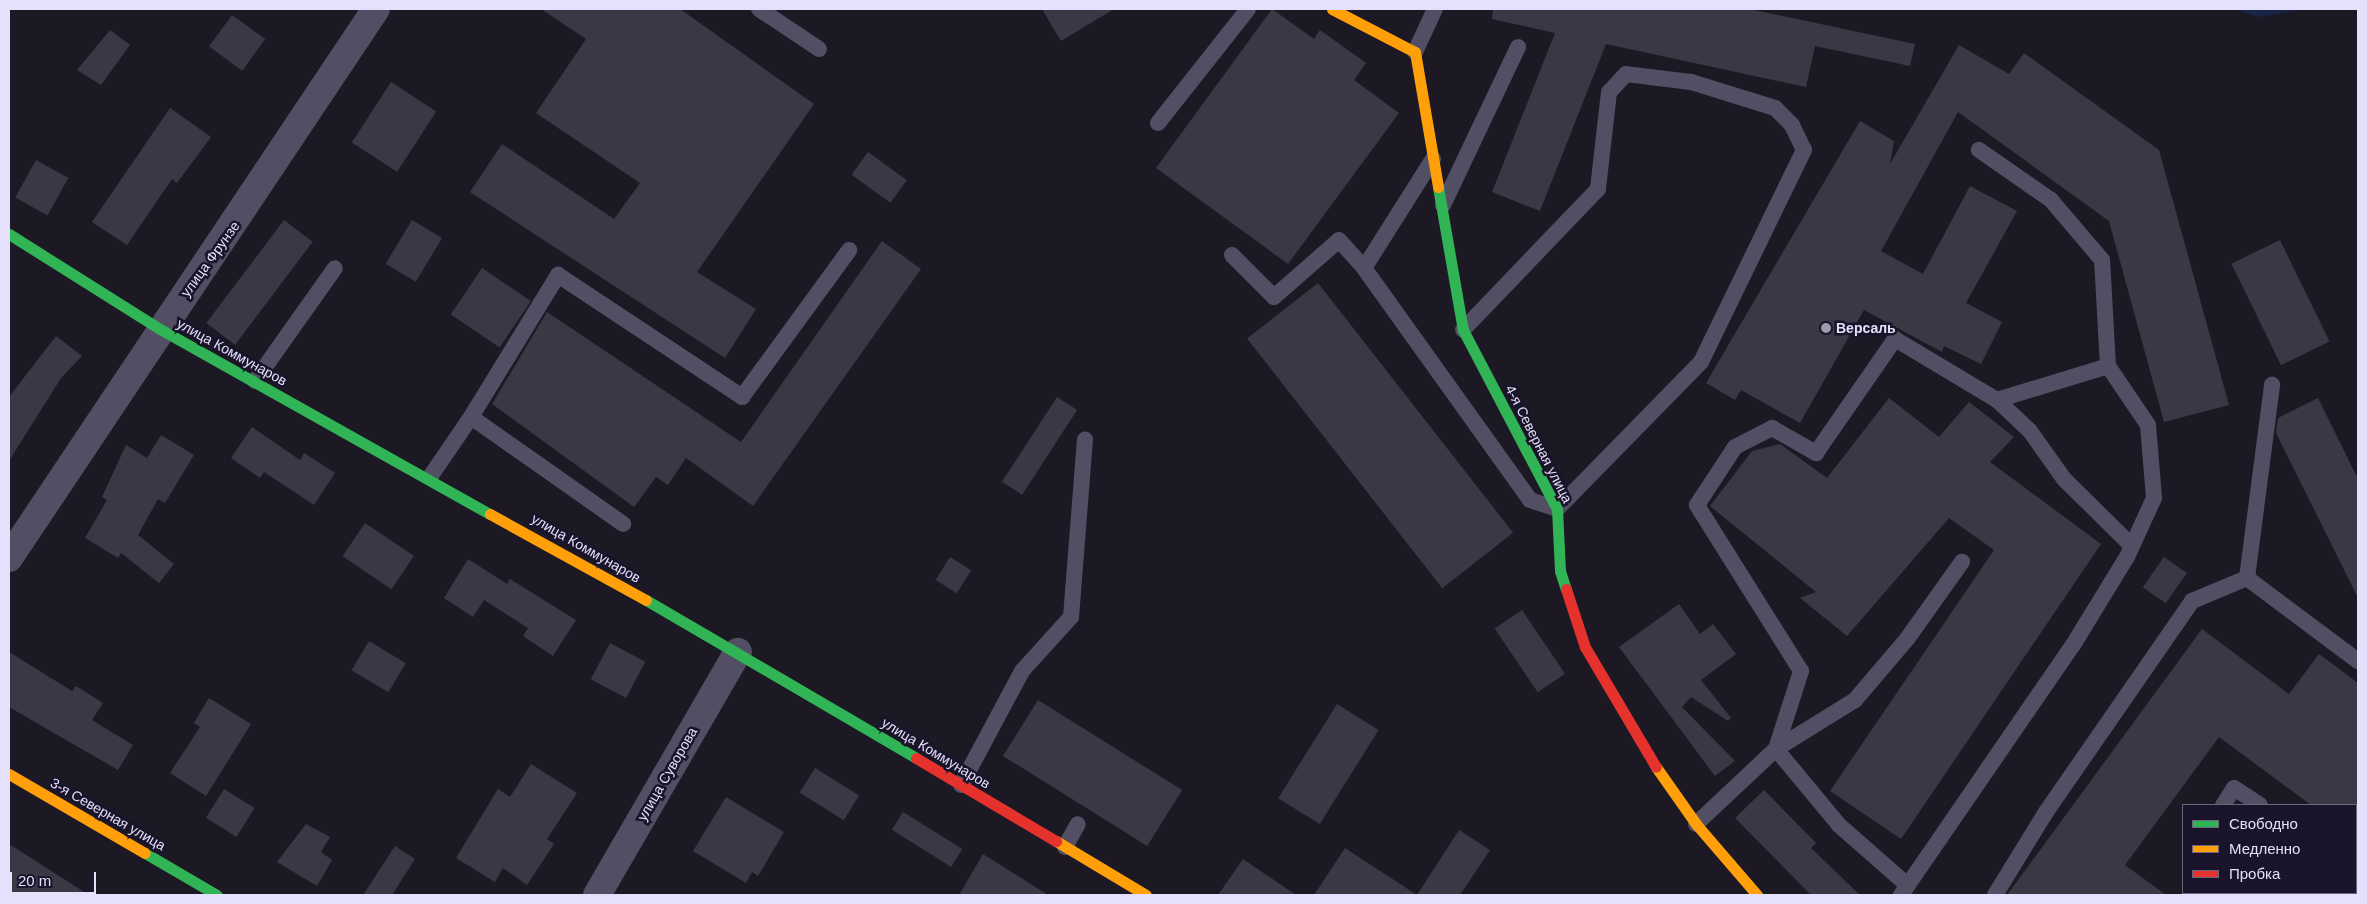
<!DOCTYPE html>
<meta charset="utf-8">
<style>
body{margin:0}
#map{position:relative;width:2367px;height:904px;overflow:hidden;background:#1c1924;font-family:Arial,sans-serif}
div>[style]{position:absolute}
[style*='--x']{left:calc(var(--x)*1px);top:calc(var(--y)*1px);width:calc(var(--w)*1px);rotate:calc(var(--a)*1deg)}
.water>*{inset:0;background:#172548}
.building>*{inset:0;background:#3b3845;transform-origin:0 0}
.lane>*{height:16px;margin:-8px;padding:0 8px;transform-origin:8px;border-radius:8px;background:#524f64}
.street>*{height:28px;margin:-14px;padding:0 14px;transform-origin:14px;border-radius:14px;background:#524f64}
.fast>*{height:11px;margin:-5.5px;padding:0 5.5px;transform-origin:5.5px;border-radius:5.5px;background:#30b455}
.slow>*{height:11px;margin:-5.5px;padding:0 5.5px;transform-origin:5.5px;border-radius:5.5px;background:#ff9f0a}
.jam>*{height:11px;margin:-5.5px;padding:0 5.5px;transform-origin:5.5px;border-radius:5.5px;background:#e5322d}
.dots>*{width:14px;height:14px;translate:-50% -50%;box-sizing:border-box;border:2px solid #191429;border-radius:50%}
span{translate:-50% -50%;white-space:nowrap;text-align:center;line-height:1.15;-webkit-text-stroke:5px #191429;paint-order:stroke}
.street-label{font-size:14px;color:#e5e0fb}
.poi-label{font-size:14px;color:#e5e0fb;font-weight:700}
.left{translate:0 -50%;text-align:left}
.frame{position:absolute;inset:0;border:10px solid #e5e0fb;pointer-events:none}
.legend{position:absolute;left:2182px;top:804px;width:175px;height:90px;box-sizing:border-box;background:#191429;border:1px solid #6b667d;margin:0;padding:6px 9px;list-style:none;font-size:15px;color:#e5e0fb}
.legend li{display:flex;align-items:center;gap:10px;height:25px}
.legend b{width:25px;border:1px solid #6b667d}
.scale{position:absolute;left:10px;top:872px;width:86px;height:22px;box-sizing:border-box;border:2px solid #e5e0fb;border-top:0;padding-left:6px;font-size:15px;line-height:18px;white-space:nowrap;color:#e5e0fb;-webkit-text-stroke:4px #191429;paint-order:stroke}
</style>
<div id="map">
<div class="water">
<div style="clip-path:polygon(2234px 9px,2305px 9px,2259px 17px)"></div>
</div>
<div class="building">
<div style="clip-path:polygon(541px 9px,680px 9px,814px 104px,697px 272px,756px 309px,725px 358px,470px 192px,502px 144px,614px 219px,640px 183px,536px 113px,586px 39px)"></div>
<div style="clip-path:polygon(1042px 9px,1114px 9px,1061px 41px)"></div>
<div style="clip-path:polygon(1272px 9px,1314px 39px,1320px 30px,1366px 63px,1354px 80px,1399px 113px,1288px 264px,1156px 168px)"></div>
<div style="clip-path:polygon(1493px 9px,1749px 9px,1915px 44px,1910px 66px,1815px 46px,1806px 87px,1606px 44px,1540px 211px,1492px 192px,1555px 33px,1492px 19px)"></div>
<div style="left:232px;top:15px;width:41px;height:39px;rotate:36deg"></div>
<div style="clip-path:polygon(110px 30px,130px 45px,101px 85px,77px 70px)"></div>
<div style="clip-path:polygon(1959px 45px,2009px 74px,2024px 53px,2159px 150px,2229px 405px,2164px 422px,2109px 221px,1958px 112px,1881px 251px,1923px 274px,1970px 186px,2017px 211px,1966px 303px,2002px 322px,1981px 364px,1944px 346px,1942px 352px,1864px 310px,1800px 423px,1741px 390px,1735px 400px,1706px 383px,1860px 121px,1894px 141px,1890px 164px)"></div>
<div style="left:391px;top:82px;width:54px;height:72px;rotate:33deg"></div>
<div style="clip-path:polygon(170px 108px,211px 137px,177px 183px,172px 179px,127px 245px,92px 222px)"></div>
<div style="left:868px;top:152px;width:48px;height:28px;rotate:36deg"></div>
<div style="left:36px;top:160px;width:37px;height:43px;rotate:29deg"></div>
<div style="left:284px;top:220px;width:36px;height:129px;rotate:37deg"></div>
<div style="left:412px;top:220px;width:35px;height:51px;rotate:31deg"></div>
<div style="left:2280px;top:240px;width:113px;height:54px;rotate:64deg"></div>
<div style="clip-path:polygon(882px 241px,921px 269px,753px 506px,686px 458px,668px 485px,656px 477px,634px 507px,492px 404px,547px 312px,741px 442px)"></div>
<div style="left:482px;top:268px;width:59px;height:56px;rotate:34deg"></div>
<div style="left:1318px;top:283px;width:317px;height:90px;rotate:52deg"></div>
<div style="clip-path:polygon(56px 336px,82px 356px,61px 378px,9px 461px,9px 397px)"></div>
<div style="left:1057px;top:397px;width:24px;height:101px;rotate:33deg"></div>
<div style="clip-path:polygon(1889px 398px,1939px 437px,1969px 402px,2014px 437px,1990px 462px,2101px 544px,1901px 839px,1830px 791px,1994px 550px,1949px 518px,1847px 636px,1800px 598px,1816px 592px,1710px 506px,1752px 451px,1780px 444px,1827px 478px)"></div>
<div style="clip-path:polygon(2318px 398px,2358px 479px,2358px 598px,2276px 433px,2278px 418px)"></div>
<div style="clip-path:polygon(252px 427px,300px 460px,304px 453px,335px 473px,314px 505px,264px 472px,260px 478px,231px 458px)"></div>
<div style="clip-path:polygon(161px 435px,194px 455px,165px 503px,158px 499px,138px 535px,174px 564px,159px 583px,121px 553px,118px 558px,85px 538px,107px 500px,102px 497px,126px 445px,147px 458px)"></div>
<div style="left:365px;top:523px;width:59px;height:40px;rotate:34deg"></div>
<div style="left:950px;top:557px;width:25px;height:27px;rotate:32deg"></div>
<div style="left:2164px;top:557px;width:28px;height:37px;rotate:35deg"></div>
<div style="clip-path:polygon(468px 559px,507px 584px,510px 579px,576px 620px,553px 656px,523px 636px,528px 628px,484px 600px,473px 617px,444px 598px)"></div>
<div style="clip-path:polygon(1679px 604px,1700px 634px,1713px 624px,1736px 654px,1701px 680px,1731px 718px,1728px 721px,1691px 697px,1682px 707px,1735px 761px,1715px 776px,1619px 647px)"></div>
<div style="left:1522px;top:610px;width:77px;height:33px;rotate:56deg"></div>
<div style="clip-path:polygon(2202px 629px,2289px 694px,2319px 654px,2358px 683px,2358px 805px,2311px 805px,2219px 737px,2125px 865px,2166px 895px,2007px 895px)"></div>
<div style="left:369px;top:641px;width:43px;height:34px;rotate:31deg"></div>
<div style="left:610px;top:643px;width:40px;height:41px;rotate:28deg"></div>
<div style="clip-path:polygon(9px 652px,72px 691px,76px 686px,103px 703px,92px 720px,133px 745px,118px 770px,9px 707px)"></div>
<div style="clip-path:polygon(209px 698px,251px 724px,206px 796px,170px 773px,200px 727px,194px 723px)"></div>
<div style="left:1038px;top:700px;width:170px;height:66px;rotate:32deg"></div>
<div style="left:1337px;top:704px;width:49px;height:111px;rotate:32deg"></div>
<div style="clip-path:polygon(531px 764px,577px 793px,547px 839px,554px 844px,527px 885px,503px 868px,495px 882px,456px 858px,498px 789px,510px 797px)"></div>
<div style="left:815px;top:768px;width:52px;height:29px;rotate:32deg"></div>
<div style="left:224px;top:789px;width:36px;height:34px;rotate:32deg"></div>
<div style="clip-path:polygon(1764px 790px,1816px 843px,1811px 848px,1860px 895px,1811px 895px,1735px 818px)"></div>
<div style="clip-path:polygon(726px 797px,784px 832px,758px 876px,752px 872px,746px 883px,693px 851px)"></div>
<div style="left:903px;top:812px;width:70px;height:21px;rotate:32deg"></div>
<div style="clip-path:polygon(306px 824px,330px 837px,321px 852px,332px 860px,317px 886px,277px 862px)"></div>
<div style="clip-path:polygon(1459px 830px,1490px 850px,1460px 895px,1314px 895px,1345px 848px,1417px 895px)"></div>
<div style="clip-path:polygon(9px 844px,89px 895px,9px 895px)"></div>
<div style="clip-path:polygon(395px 846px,415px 859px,392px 895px,363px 895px)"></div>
<div style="clip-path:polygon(983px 854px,1048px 895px,959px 895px)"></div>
<div style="clip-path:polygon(1243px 859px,1296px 895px,1218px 895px)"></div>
</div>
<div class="lane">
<div style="--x:759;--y:9;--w:72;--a:33.7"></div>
<div style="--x:1415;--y:52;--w:47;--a:-65.1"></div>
<div style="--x:1158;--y:123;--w:145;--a:-51.7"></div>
<div style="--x:1433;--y:159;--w:129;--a:122.3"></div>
<div style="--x:1364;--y:268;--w:285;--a:54.4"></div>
<div style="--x:1530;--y:500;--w:28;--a:18"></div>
<div style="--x:1557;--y:509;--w:206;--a:-45.6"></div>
<div style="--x:1701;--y:362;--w:236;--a:-64.1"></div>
<div style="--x:1804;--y:150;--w:28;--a:-116"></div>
<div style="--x:1792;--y:125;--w:24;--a:-135"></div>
<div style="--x:1775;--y:108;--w:88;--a:-162.8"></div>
<div style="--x:1691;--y:82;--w:65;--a:-173"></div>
<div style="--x:1626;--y:74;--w:25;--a:133"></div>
<div style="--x:1609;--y:92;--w:98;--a:96.5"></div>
<div style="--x:1598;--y:189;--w:195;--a:133.8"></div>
<div style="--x:1443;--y:205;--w:175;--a:-64.6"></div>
<div style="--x:1232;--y:255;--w:59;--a:45"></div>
<div style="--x:1274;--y:297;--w:86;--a:-41.2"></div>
<div style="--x:1339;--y:240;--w:38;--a:48"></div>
<div style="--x:255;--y:381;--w:138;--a:-54.7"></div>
<div style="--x:1997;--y:400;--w:45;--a:43.2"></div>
<div style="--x:2030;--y:431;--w:59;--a:54.7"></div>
<div style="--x:2064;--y:479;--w:95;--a:44.6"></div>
<div style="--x:471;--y:417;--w:167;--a:-58.5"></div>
<div style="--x:558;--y:275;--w:221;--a:33.5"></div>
<div style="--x:742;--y:397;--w:182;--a:-53.9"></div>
<div style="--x:430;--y:477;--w:73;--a:-55.7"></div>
<div style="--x:471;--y:417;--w:186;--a:35.1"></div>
<div style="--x:2247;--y:578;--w:139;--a:36.8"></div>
<div style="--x:961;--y:785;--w:129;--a:-61.8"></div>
<div style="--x:1022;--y:671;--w:73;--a:-47.8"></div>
<div style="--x:1071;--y:617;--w:178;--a:-85.5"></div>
<div style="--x:2223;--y:805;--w:20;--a:-57"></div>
<div style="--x:2234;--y:788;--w:31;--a:33"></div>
<div style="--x:1696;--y:824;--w:110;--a:-43.2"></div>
<div style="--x:1776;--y:749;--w:82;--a:-72.2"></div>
<div style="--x:1801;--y:671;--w:196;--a:-122.1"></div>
<div style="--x:1697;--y:505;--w:69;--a:-56.8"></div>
<div style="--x:1735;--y:447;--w:42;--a:-27.2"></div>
<div style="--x:1772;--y:428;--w:51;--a:29.6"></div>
<div style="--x:1816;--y:453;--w:139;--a:-55.3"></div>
<div style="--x:1895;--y:339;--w:119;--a:30.9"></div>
<div style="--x:1997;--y:400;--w:116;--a:-17"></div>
<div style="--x:2108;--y:366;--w:106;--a:-93.2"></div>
<div style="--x:2102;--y:260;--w:79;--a:-130.4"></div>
<div style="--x:2051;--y:200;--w:88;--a:-145.2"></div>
<div style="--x:1065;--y:847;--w:26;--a:-61"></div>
<div style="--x:2356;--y:869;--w:3;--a:45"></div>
<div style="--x:1905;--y:883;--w:88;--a:-138.7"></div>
<div style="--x:1839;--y:825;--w:99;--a:-129.7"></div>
<div style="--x:1776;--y:749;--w:93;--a:-31.8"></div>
<div style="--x:1855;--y:700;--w:80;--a:-49.6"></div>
<div style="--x:1907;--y:639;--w:95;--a:-54.5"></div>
<div style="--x:1901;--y:895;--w:303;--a:-55.5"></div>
<div style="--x:2073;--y:645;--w:103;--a:-58.5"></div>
<div style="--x:2127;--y:557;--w:65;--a:-65.4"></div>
<div style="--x:2154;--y:498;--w:73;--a:-94.7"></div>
<div style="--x:2148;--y:425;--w:71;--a:-124.1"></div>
<div style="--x:1995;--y:895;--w:97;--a:-58.4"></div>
<div style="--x:2046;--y:812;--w:257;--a:-55.3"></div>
<div style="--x:2192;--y:601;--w:60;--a:-22.7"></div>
<div style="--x:2247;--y:578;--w:195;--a:-82.6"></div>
</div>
<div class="street">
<div style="--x:9;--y:558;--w:660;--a:-56.24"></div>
<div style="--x:597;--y:895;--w:281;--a:-59.9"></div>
</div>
<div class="fast">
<div style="--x:1438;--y:187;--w:145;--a:80.1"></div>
<div style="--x:1463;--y:330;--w:202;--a:62.3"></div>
<div style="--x:1557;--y:509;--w:62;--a:87.2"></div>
<div style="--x:1560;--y:571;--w:19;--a:72"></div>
<div style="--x:9;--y:234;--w:178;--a:32.2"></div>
<div style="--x:160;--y:329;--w:378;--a:29.3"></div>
<div style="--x:646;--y:600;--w:313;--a:30.3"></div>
<div style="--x:145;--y:853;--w:83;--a:30.3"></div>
</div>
<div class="slow">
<div style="--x:1332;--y:9;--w:93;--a:27.4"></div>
<div style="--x:1415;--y:52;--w:137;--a:80.3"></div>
<div style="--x:490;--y:514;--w:178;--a:28.9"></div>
<div style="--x:1656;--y:767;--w:70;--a:54.9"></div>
<div style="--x:1696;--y:824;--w:94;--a:49.3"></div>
<div style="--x:9;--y:774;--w:157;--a:30.2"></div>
<div style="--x:1056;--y:841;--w:105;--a:31"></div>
</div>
<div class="jam">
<div style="--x:1566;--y:589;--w:61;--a:71.9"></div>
<div style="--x:1585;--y:647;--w:139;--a:59.4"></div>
<div style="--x:916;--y:758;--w:163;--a:30.7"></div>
</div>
<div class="dots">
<div style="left:1826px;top:328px;background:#9f9ab0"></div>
</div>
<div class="street-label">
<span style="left:210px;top:259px;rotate:-54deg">улица Фрунзе</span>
<span style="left:232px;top:352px;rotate:29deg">улица Коммунаров</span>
<span style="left:1539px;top:444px;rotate:63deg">4-я Северная улица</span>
<span style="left:586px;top:548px;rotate:30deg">улица Коммунаров</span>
<span style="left:936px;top:753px;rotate:31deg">улица Коммунаров</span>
<span style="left:667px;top:774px;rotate:-60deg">улица Суворова</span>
<span style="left:108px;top:814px;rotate:30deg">3-я Северная улица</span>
</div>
<div class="poi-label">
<span class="left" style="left:1836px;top:328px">Версаль</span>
</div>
<div class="frame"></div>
<ul class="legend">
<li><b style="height:6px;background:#30b455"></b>Свободно</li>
<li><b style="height:6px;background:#ff9f0a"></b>Медленно</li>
<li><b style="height:6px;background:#e5322d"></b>Пробка</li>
</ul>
<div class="scale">20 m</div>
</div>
